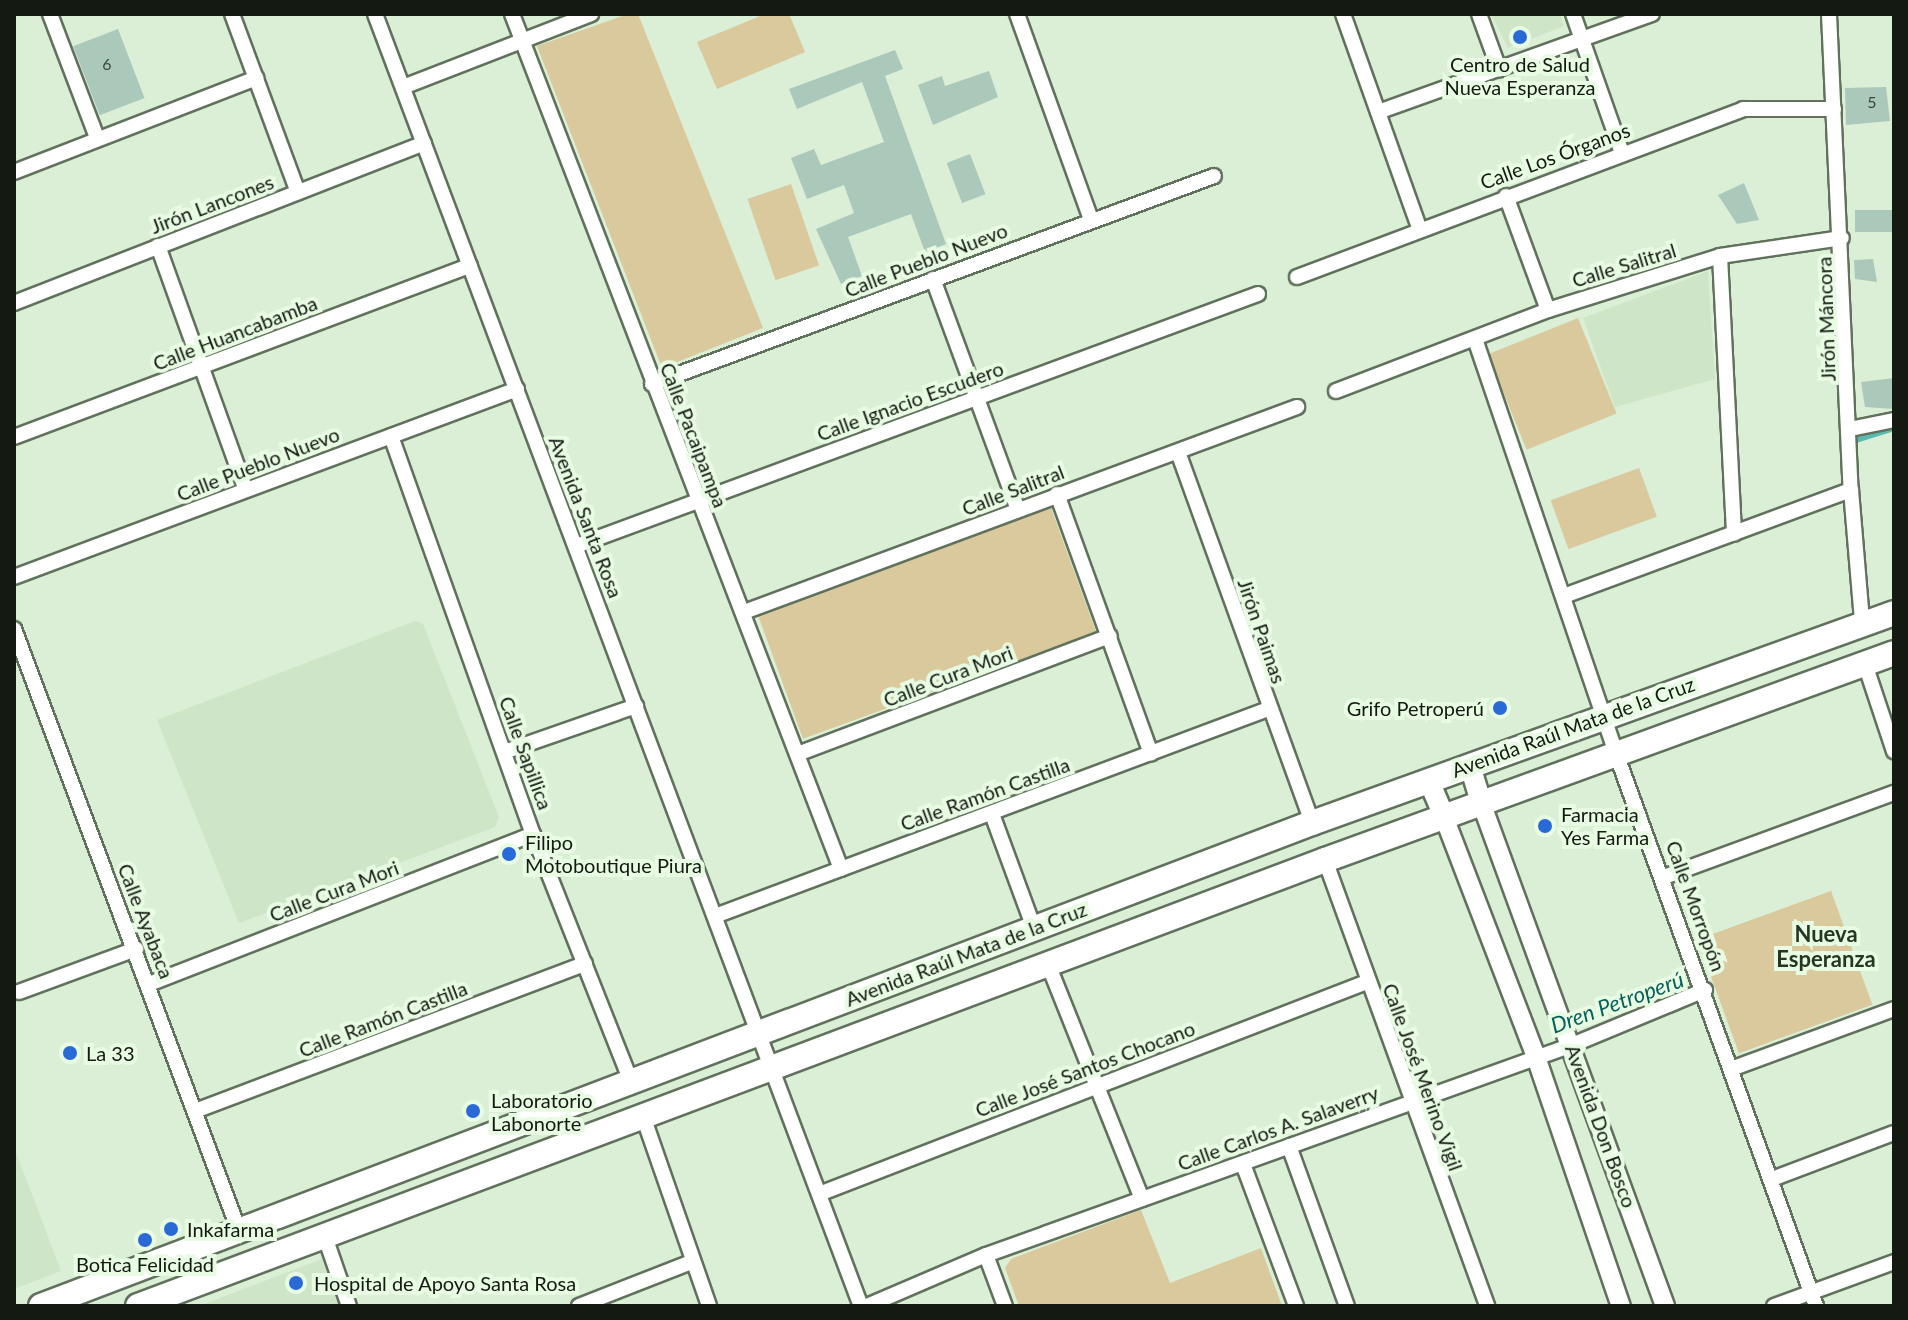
<!DOCTYPE html>
<meta charset="utf-8">
<style>
body{margin:0}
#map{position:relative;width:1908px;height:1320px;overflow:hidden;background:#dbeed6;font-family:Lato,sans-serif}
div>[style]{position:absolute}
[style*='--x']{left:calc(var(--x)*1px);top:calc(var(--y)*1px);width:calc(var(--w)*1px);rotate:calc(var(--a)*1deg)}
.built>*{inset:0;background:#cee6c7}
.green>*{inset:0;background:#d9c99c;transform-origin:0 0}
.stream>*{height:5px;margin:-2.5px;padding:0 2.5px;transform-origin:2.5px;border-radius:2.5px;background:#58bbb2}
.building>*{inset:0;background:#abc9ba;transform-origin:0 0}
.roads{filter:drop-shadow(2px 0 #60715c) drop-shadow(-2px 0 #60715c) drop-shadow(0 2px #60715c) drop-shadow(0 -2px #60715c)}
.minor>*{height:14px;margin:-7px;padding:0 7px;transform-origin:7px;border-radius:7px;background:#fff}
.tertiary>*{height:18px;margin:-9px;padding:0 9px;transform-origin:9px;border-radius:9px;background:#fff}
.secondary>*{height:20px;margin:-10px;padding:0 10px;transform-origin:10px;border-radius:10px;background:#fff}
.primary>*{height:24px;margin:-12px;padding:0 12px;transform-origin:12px;border-radius:12px;background:#fff}
.dots>*{width:22px;height:22px;translate:-50% -50%;box-sizing:border-box;border:4px solid #e8fbe3;border-radius:50%}
span{translate:-50% -50%;white-space:nowrap;text-align:center;line-height:1.15;-webkit-text-stroke:8px #e8fbe3;paint-order:stroke}
.number-label{font-size:16px;color:#3a463c}
.number-label span{-webkit-text-stroke-width:0}
.poi-label{font-size:20px;color:#141a12}
.right{translate:-100% -50%;text-align:right}
.left{translate:0 -50%;text-align:left}
.street-label{font-size:20px;color:#141a12}
.neighbourhood-label{font-size:22px;color:#273623;font-weight:700}
.water-label{font-size:22px;color:#075f59;font-style:italic}
.frame{position:absolute;inset:0;border:16px solid #141a12;pointer-events:none}
</style>
<div id="map">
<div class="built">
<div style="clip-path:polygon(1491px 14px,1560px 14px,1564px 26px,1508px 48px)"></div>
<div style="clip-path:polygon(1708px 271px,1715px 379px,1615px 407px,1583px 318px)"></div>
<div style="clip-path:polygon(415px 621px,423px 624px,499px 817px,495px 827px,239px 923px,157px 720px)"></div>
<div style="clip-path:polygon(14px 1147px,61px 1271px,14px 1289px)"></div>
<div style="clip-path:polygon(322px 1259px,340px 1306px,199px 1306px)"></div>
</div>
<div class="green">
<div style="clip-path:polygon(628px 14px,638px 14px,763px 328px,662px 368px,537px 46px)"></div>
<div style="clip-path:polygon(765px 14px,789px 14px,805px 52px,717px 89px,697px 42px)"></div>
<div style="left:791px;top:184px;width:86px;height:46px;rotate:71deg"></div>
<div style="left:1578px;top:318px;width:103px;height:97px;rotate:68deg"></div>
<div style="left:1639px;top:468px;width:52px;height:94px;rotate:70deg"></div>
<div style="left:1051px;top:508px;width:132px;height:312px;rotate:70deg"></div>
<div style="left:1831px;top:891px;width:121px;height:142px;rotate:70deg"></div>
<div style="clip-path:polygon(1141px 1210px,1170px 1283px,1261px 1248px,1282px 1306px,1019px 1306px,1005px 1268px,1011px 1259px)"></div>
</div>
<div class="stream">
<div style="--x:1855;--y:440;--w:41;--a:-17.1"></div>
<div style="--x:1413;--y:1095;--w:162;--a:-19.9"></div>
</div>
<div class="building">
<div style="left:118px;top:29px;width:74px;height:48px;rotate:69deg"></div>
<div style="clip-path:polygon(895px 50px,903px 69px,885px 76px,946px 244px,925px 252px,911px 214px,848px 237px,862px 276px,841px 284px,816px 229px,854px 213px,844px 185px,807px 199px,791px 158px,814px 149px,821px 165px,884px 142px,862px 82px,797px 109px,789px 89px)"></div>
<div style="clip-path:polygon(989px 71px,998px 97px,933px 125px,918px 85px,942px 76px,945px 86px)"></div>
<div style="clip-path:polygon(1886px 87px,1890px 121px,1846px 125px,1845px 88px)"></div>
<div style="left:970px;top:154px;width:43px;height:25px;rotate:69deg"></div>
<div style="clip-path:polygon(1744px 183px,1759px 220px,1737px 224px,1718px 195px)"></div>
<div style="left:1894px;top:210px;width:22px;height:39px;rotate:90deg"></div>
<div style="clip-path:polygon(1873px 259px,1877px 282px,1855px 279px,1854px 260px)"></div>
<div style="clip-path:polygon(1894px 378px,1894px 409px,1865px 407px,1861px 382px)"></div>
</div>
<div class="roads">
<div class="minor">
<div style="--x:50;--y:14;--w:133;--a:69.2"></div>
<div style="--x:232;--y:14;--w:190;--a:69.7"></div>
<div style="--x:375;--y:14;--w:1380;--a:69.39"></div>
<div style="--x:512;--y:14;--w:916;--a:68.95"></div>
<div style="--x:1017;--y:14;--w:219;--a:70.2"></div>
<div style="--x:1343;--y:14;--w:227;--a:70.4"></div>
<div style="--x:1479;--y:14;--w:59;--a:70"></div>
<div style="--x:1573;--y:14;--w:147;--a:70.6"></div>
<div style="--x:1829;--y:14;--w:477;--a:87.4"></div>
<div style="--x:1851;--y:490;--w:132;--a:85.2"></div>
<div style="--x:403;--y:87;--w:202;--a:-21.2"></div>
<div style="--x:1378;--y:112;--w:291;--a:-19.7"></div>
<div style="--x:14;--y:172;--w:260;--a:-21.2"></div>
<div style="--x:1506;--y:196;--w:121;--a:69.8"></div>
<div style="--x:158;--y:246;--w:259;--a:70.2"></div>
<div style="--x:1720;--y:256;--w:278;--a:87.1"></div>
<div style="--x:1297;--y:277;--w:477;--a:-20.6"></div>
<div style="--x:1743;--y:109;--w:91;--a:0"></div>
<div style="--x:933;--y:279;--w:246;--a:69.8"></div>
<div style="--x:14;--y:303;--w:440;--a:-21.3"></div>
<div style="--x:1475;--y:339;--w:441;--a:71.2"></div>
<div style="--x:1617;--y:756;--w:585;--a:70.11"></div>
<div style="--x:652;--y:384;--w:599;--a:-20.31"></div>
<div style="--x:1336;--y:391;--w:227;--a:-20.9"></div>
<div style="--x:1548;--y:310;--w:180;--a:-17.4"></div>
<div style="--x:1720;--y:256;--w:123;--a:-8.4"></div>
<div style="--x:1850;--y:429;--w:45;--a:-11.6"></div>
<div style="--x:391;--y:436;--w:423;--a:70.4"></div>
<div style="--x:533;--y:834;--w:266;--a:68.4"></div>
<div style="--x:14;--y:437;--w:487;--a:-20.6"></div>
<div style="--x:1178;--y:452;--w:394;--a:70.1"></div>
<div style="--x:1057;--y:494;--w:276;--a:70.1"></div>
<div style="--x:576;--y:546;--w:727;--a:-20.28"></div>
<div style="--x:14;--y:577;--w:537;--a:-20.49"></div>
<div style="--x:1564;--y:596;--w:306;--a:-20.3"></div>
<div style="--x:744;--y:612;--w:590;--a:-20.34"></div>
<div style="--x:14;--y:629;--w:640;--a:69.5"></div>
<div style="--x:1865;--y:664;--w:92;--a:71.6"></div>
<div style="--x:504;--y:752;--w:140;--a:-19.2"></div>
<div style="--x:800;--y:753;--w:331;--a:-20.7"></div>
<div style="--x:992;--y:814;--w:121;--a:69.8"></div>
<div style="--x:1325;--y:860;--w:475;--a:70"></div>
<div style="--x:1664;--y:877;--w:245;--a:-20.1"></div>
<div style="--x:715;--y:916;--w:590;--a:-20.52"></div>
<div style="--x:1048;--y:964;--w:253;--a:68.2"></div>
<div style="--x:149;--y:984;--w:412;--a:-21.3"></div>
<div style="--x:19;--y:992;--w:125;--a:-20.2"></div>
<div style="--x:1731;--y:1069;--w:174;--a:-20.2"></div>
<div style="--x:195;--y:1111;--w:417;--a:-20.7"></div>
<div style="--x:644;--y:1119;--w:198;--a:70.8"></div>
<div style="--x:1289;--y:1146;--w:170;--a:70.1"></div>
<div style="--x:1243;--y:1164;--w:152;--a:69.5"></div>
<div style="--x:1772;--y:1179;--w:130;--a:-20.7"></div>
<div style="--x:819;--y:1194;--w:588;--a:-21.15"></div>
<div style="--x:324;--y:1234;--w:76;--a:70.9"></div>
<div style="--x:986;--y:1255;--w:54;--a:69.6"></div>
<div style="--x:579;--y:1306;--w:120;--a:-21.4"></div>
<div style="--x:867;--y:1306;--w:129;--a:-23.2"></div>
<div style="--x:986;--y:1255;--w:622;--a:-19.72"></div>
<div style="--x:1572;--y:1045;--w:144;--a:-22.5"></div>
<div style="--x:1774;--y:1306;--w:128;--a:-20.1"></div>
</div>
<div class="tertiary">
<div style="--x:1482;--y:805;--w:533;--a:69.93"></div>
<div style="--x:1444;--y:817;--w:257;--a:69"></div>
<div style="--x:1536;--y:1057;--w:263;--a:71.2"></div>
</div>
<div class="secondary">
<div style="--x:1470;--y:766;--w:41;--a:72.9"></div>
<div style="--x:1429;--y:781;--w:39;--a:67"></div>
</div>
<div class="primary">
<div style="--x:41;--y:1306;--w:1360;--a:-20.81"></div>
<div style="--x:1312;--y:823;--w:619;--a:-19.84"></div>
<div style="--x:138;--y:1306;--w:1268;--a:-20.59"></div>
<div style="--x:1325;--y:860;--w:605;--a:-19.99"></div>
</div>
</div>
<div class="dots">
<div style="left:1520px;top:37px;background:#2a6ad6"></div>
<div style="left:1500px;top:708px;background:#2a6ad6"></div>
<div style="left:1545px;top:826px;background:#2a6ad6"></div>
<div style="left:509px;top:854px;background:#2a6ad6"></div>
<div style="left:70px;top:1053px;background:#2a6ad6"></div>
<div style="left:473px;top:1111px;background:#2a6ad6"></div>
<div style="left:171px;top:1229px;background:#2a6ad6"></div>
<div style="left:145px;top:1240px;background:#2a6ad6"></div>
<div style="left:296px;top:1283px;background:#2a6ad6"></div>
</div>
<div class="number-label">
<span style="left:107px;top:64px">6</span>
<span style="left:1872px;top:102px">5</span>
</div>
<div class="poi-label">
<span style="left:1520px;top:76px">Centro de Salud<br>Nueva Esperanza</span>
<span class="right" style="left:1484px;top:708px">Grifo Petroperú</span>
<span class="left" style="left:1561px;top:826px">Farmacia<br>Yes Farma</span>
<span class="left" style="left:525px;top:854px">Filipo<br>Motoboutique Piura</span>
<span class="left" style="left:86px;top:1053px">La 33</span>
<span class="left" style="left:491px;top:1112px">Laboratorio<br>Labonorte</span>
<span class="left" style="left:187px;top:1229px">Inkafarma</span>
<span style="left:145px;top:1264px">Botica Felicidad</span>
<span class="left" style="left:314px;top:1283px">Hospital de Apoyo Santa Rosa</span>
</div>
<div class="street-label">
<span style="left:1555px;top:156px;rotate:-20deg">Calle Los Órganos</span>
<span style="left:212px;top:204px;rotate:-21deg">Jirón Lancones</span>
<span style="left:926px;top:260px;rotate:-21deg">Calle Pueblo Nuevo</span>
<span style="left:1624px;top:265px;rotate:-17deg">Calle Salitral</span>
<span style="left:1826px;top:319px;rotate:-92deg">Jirón Máncora</span>
<span style="left:235px;top:333px;rotate:-21deg">Calle Huancabamba</span>
<span style="left:910px;top:401px;rotate:-20deg">Calle Ignacio Escudero</span>
<span style="left:694px;top:435px;rotate:69deg">Calle Pacaipampa</span>
<span style="left:258px;top:464px;rotate:-21deg">Calle Pueblo Nuevo</span>
<span style="left:1013px;top:490px;rotate:-21deg">Calle Salitral</span>
<span style="left:586px;top:517px;rotate:69deg">Avenida Santa Rosa</span>
<span style="left:1262px;top:631px;rotate:71deg">Jirón Paimas</span>
<span style="left:948px;top:676px;rotate:-21deg">Calle Cura Mori</span>
<span style="left:1573px;top:727px;rotate:-20deg">Avenida Raúl Mata de la Cruz</span>
<span style="left:526px;top:753px;rotate:70deg">Calle Sapillica</span>
<span style="left:985px;top:794px;rotate:-20deg">Calle Ramón Castilla</span>
<span style="left:334px;top:891px;rotate:-21deg">Calle Cura Mori</span>
<span style="left:1696px;top:906px;rotate:70deg">Calle Morropón</span>
<span style="left:146px;top:921px;rotate:69deg">Calle Ayabaca</span>
<span style="left:966px;top:954px;rotate:-21deg">Avenida Raúl Mata de la Cruz</span>
<span style="left:383px;top:1019px;rotate:-21deg">Calle Ramón Castilla</span>
<span style="left:1085px;top:1069px;rotate:-21deg">Calle José Santos Chocano</span>
<span style="left:1423px;top:1077px;rotate:70deg">Calle José Merino Vigil</span>
<span style="left:1601px;top:1126px;rotate:70deg">Avenida Don Bosco</span>
<span style="left:1278px;top:1128px;rotate:-20deg">Calle Carlos A. Salaverry</span>
</div>
<div class="neighbourhood-label">
<span style="left:1826px;top:946px">Nueva<br>Esperanza</span>
</div>
<div class="water-label">
<span style="left:1617px;top:1002px;rotate:-20deg">Dren Petroperú</span>
</div>
<div class="frame"></div>
</div>
